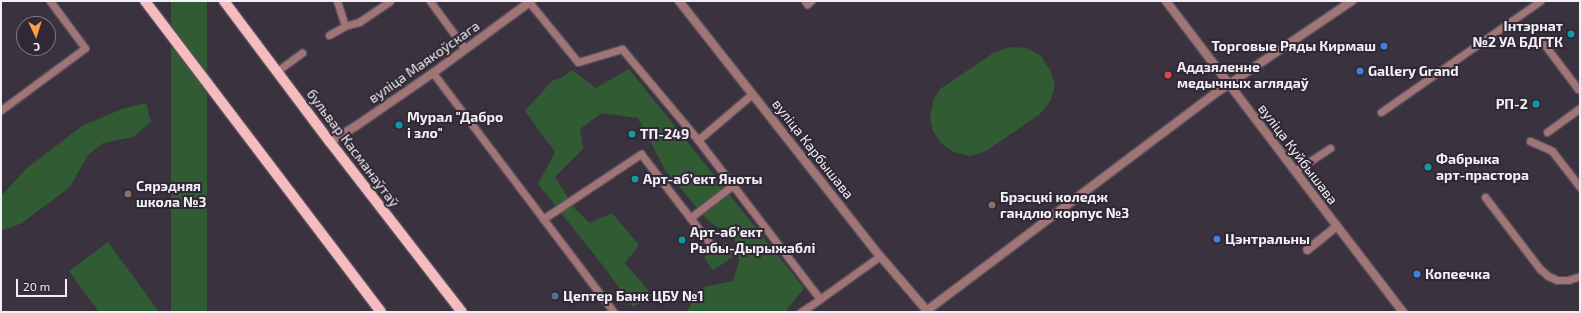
<!DOCTYPE html>
<meta charset="utf-8">
<style>
body{margin:0}
#map{position:relative;width:1581px;height:313px;overflow:hidden;background:#3a333f;font-family:"Exo 2",sans-serif}
div>[style]{position:absolute}
[style*='--x']{left:calc(var(--x)*1px);top:calc(var(--y)*1px);width:calc(var(--w)*1px);rotate:calc(var(--a)*1deg)}
.green>*{inset:0;background:#315b33;transform-origin:0 0}
.roads{filter:drop-shadow(1px 0 #58515c) drop-shadow(-1px 0 #58515c) drop-shadow(0 1px #58515c) drop-shadow(0 -1px #58515c)}
.lane>*{height:7px;margin:-3.5px;padding:0 3.5px;transform-origin:3.5px;border-radius:3.5px;background:#a17476}
.street>*{height:8px;margin:-4px;padding:0 4px;transform-origin:4px;border-radius:4px;background:#a17476}
.primary>*{height:10px;margin:-5px;padding:0 5px;transform-origin:5px;border-radius:5px;background:#f4bcbe}
.dots>*{width:11px;height:11px;translate:-50% -50%;box-sizing:border-box;border:2px solid #302935;border-radius:50%}
span{translate:-50% -50%;white-space:nowrap;text-align:center;line-height:1.15;-webkit-text-stroke:4px #302935;paint-order:stroke}
.poi-label{font-size:14px;color:#f3eff7;font-weight:700}
.right{translate:-100% -50%;text-align:right}
.left{translate:0 -50%;text-align:left}
.street-label{font-size:14px;color:#f3eff7}
.frame{position:absolute;inset:0;border:2px solid #f3eff7;pointer-events:none}
.north{position:absolute;left:16px;top:16px;width:40px;height:40px;box-sizing:border-box;background:#302935;border:1px solid #7e7883;border-radius:50%;rotate:176deg;font-size:11px;font-weight:700;line-height:16px;text-align:center;color:#f3eff7}
.north::after{content:'';display:block;margin:auto;width:14px;height:18px;background:#fb9e50;clip-path:polygon(50% 0,100% 100%,50% 72%,0 100%)}
.scale{position:absolute;left:16px;top:279px;width:51px;height:18px;box-sizing:border-box;border:2px solid #f3eff7;border-top:0;padding-left:5px;font-size:12px;line-height:14px;white-space:nowrap;color:#f3eff7;-webkit-text-stroke:3px #302935;paint-order:stroke}
</style>
<div id="map">
<div class="green">
<div style="left:171px;top:1px;width:36px;height:389px"></div>
<div style="clip-path:polygon(1011px 47px,1027px 48px,1041px 56px,1050px 70px,1055px 84px,1051px 100px,1040px 114px,986px 151px,970px 156px,954px 152px,942px 144px,933px 131px,930px 118px,933px 101px,940px 89px,995px 52px)"></div>
<div style="clip-path:polygon(629px 69px,804px 288px,785px 312px,687px 312px,695px 296px,704px 287px,733px 281px,739px 261px,734px 236px,709px 222px,665px 170px,638px 118px,602px 113px,580px 129px,583px 149px,555px 177px,576px 210px,590px 223px,612px 213px,639px 245px,625px 263px,652px 295px,633px 307px,601px 263px,538px 184px,555px 152px,525px 111px,552px 81px,561px 78px,572px 70px,596px 88px)"></div>
<div style="clip-path:polygon(146px 103px,151px 122px,133px 137px,103px 143px,88px 155px,70px 187px,22px 223px,4px 230px,1px 229px,1px 196px,27px 168px,82px 126px,122px 109px)"></div>
<div style="clip-path:polygon(108px 242px,159px 312px,99px 312px,69px 271px)"></div>
<div style="left:726px;top:242px;width:16px;height:27px;rotate:55deg"></div>
</div>
<div class="roads">
<div class="lane">
<div style="--x:337;--y:1;--w:26;--a:72"></div>
<div style="--x:345;--y:26;--w:15;--a:-16"></div>
<div style="--x:359;--y:22;--w:37;--a:-34"></div>
<div style="--x:430;--y:1;--w:59;--a:53.9"></div>
<div style="--x:805;--y:1;--w:4;--a:56"></div>
<div style="--x:807;--y:4;--w:5;--a:-37"></div>
<div style="--x:529;--y:2;--w:77;--a:50.8"></div>
<div style="--x:578;--y:62;--w:46;--a:-16.5"></div>
<div style="--x:622;--y:49;--w:119;--a:50.1"></div>
<div style="--x:698;--y:140;--w:200;--a:52.5"></div>
<div style="--x:820;--y:299;--w:74;--a:-35.6"></div>
<div style="--x:329;--y:35;--w:18;--a:-29"></div>
<div style="--x:1544;--y:44;--w:56;--a:52.9"></div>
<div style="--x:1578;--y:89;--w:2;--a:-27"></div>
<div style="--x:277;--y:71;--w:31;--a:-36"></div>
<div style="--x:433;--y:73;--w:300;--a:52.9"></div>
<div style="--x:1;--y:110;--w:104;--a:-36.4"></div>
<div style="--x:85;--y:48;--w:59;--a:-126.7"></div>
<div style="--x:1381;--y:112;--w:194;--a:-34.9"></div>
<div style="--x:1547;--y:132;--w:41;--a:-36"></div>
<div style="--x:698;--y:140;--w:71;--a:-40.4"></div>
<div style="--x:1530;--y:141;--w:24;--a:24"></div>
<div style="--x:1552;--y:151;--w:46;--a:52.1"></div>
<div style="--x:1295;--y:171;--w:42;--a:-33.3"></div>
<div style="--x:1485;--y:197;--w:91;--a:52.6"></div>
<div style="--x:1540;--y:269;--w:11;--a:41"></div>
<div style="--x:1548;--y:276;--w:10;--a:24"></div>
<div style="--x:1557;--y:280;--w:11;--a:0"></div>
<div style="--x:1568;--y:280;--w:13;--a:-18"></div>
<div style="--x:690;--y:218;--w:54;--a:-37.5"></div>
<div style="--x:543;--y:219;--w:118;--a:-33.6"></div>
<div style="--x:641;--y:154;--w:115;--a:52.4"></div>
<div style="--x:801;--y:312;--w:23;--a:-34"></div>
</div>
<div class="street">
<div style="--x:679;--y:1;--w:325;--a:51.8"></div>
<div style="--x:880;--y:256;--w:74;--a:49.4"></div>
<div style="--x:1166;--y:1;--w:283;--a:52.8"></div>
<div style="--x:1337;--y:226;--w:38;--a:141"></div>
<div style="--x:330;--y:142;--w:31;--a:-32"></div>
<div style="--x:356;--y:126;--w:93;--a:-34.5"></div>
<div style="--x:433;--y:73;--w:122;--a:-36.3"></div>
<div style="--x:1337;--y:226;--w:108;--a:52.5"></div>
<div style="--x:925;--y:312;--w:364;--a:-37"></div>
<div style="--x:1216;--y:93;--w:164;--a:-34.1"></div>
</div>
<div class="primary">
<div style="--x:145;--y:1;--w:390;--a:52.8"></div>
<div style="--x:224;--y:1;--w:176;--a:53.1"></div>
<div style="--x:330;--y:142;--w:215;--a:52.2"></div>
</div>
</div>
<div class="dots">
<div style="left:1571px;top:34px;background:#0f9aa8"></div>
<div style="left:1384px;top:46px;background:#3f7fe0"></div>
<div style="left:1360px;top:71px;background:#3f7fe0"></div>
<div style="left:1168px;top:75px;background:#e0444e"></div>
<div style="left:1536px;top:104px;background:#0f9aa8"></div>
<div style="left:399px;top:125px;background:#0f9aa8"></div>
<div style="left:632px;top:134px;background:#0f9aa8"></div>
<div style="left:1428px;top:167px;background:#0f9aa8"></div>
<div style="left:635px;top:179px;background:#0f9aa8"></div>
<div style="left:128px;top:194px;background:#8d6e63"></div>
<div style="left:992px;top:205px;background:#8d6e63"></div>
<div style="left:1217px;top:239px;background:#3f7fe0"></div>
<div style="left:682px;top:240px;background:#0f9aa8"></div>
<div style="left:1417px;top:274px;background:#3f7fe0"></div>
<div style="left:555px;top:296px;background:#5c6f8a"></div>
</div>
<div class="poi-label">
<span class="right" style="left:1563px;top:34px">Інтэрнат<br>№2 УА БДГТК</span>
<span class="right" style="left:1376px;top:46px">Торговые Ряды Кирмаш</span>
<span class="left" style="left:1177px;top:75px">Аддзяленне<br>медычных аглядаў</span>
<span class="left" style="left:1368px;top:71px">Gallery Grand</span>
<span class="right" style="left:1528px;top:104px">РП-2</span>
<span class="left" style="left:407px;top:125px">Мурал "Дабро<br>і зло"</span>
<span class="left" style="left:640px;top:134px">ТП-249</span>
<span class="left" style="left:1436px;top:167px">Фабрыка<br>арт-прастора</span>
<span class="left" style="left:643px;top:179px">Арт-абʼект Яноты</span>
<span class="left" style="left:136px;top:194px">Сярэдняя<br>школа №3</span>
<span class="left" style="left:1000px;top:205px">Брэсцкі коледж<br>гандлю корпус №3</span>
<span class="left" style="left:690px;top:240px">Арт-абʼект<br>Рыбы-Дырыжаблі</span>
<span class="left" style="left:1225px;top:239px">Цэнтральны</span>
<span class="left" style="left:1425px;top:274px">Копеечка</span>
<span class="left" style="left:563px;top:296px">Цептер Банк ЦБУ №1</span>
</div>
<div class="street-label">
<span style="left:424px;top:62px;rotate:-35deg">вуліца Маякоўскага</span>
<span style="left:353px;top:148px;rotate:53deg">бульвар Касманаўтаў</span>
<span style="left:813px;top:149px;rotate:52deg">вуліца Карбышава</span>
<span style="left:1298px;top:154px;rotate:53deg">вуліца Куйбышава</span>
</div>
<div class="frame"></div>
<div class="north">С</div>
<div class="scale">20 m</div>
</div>
